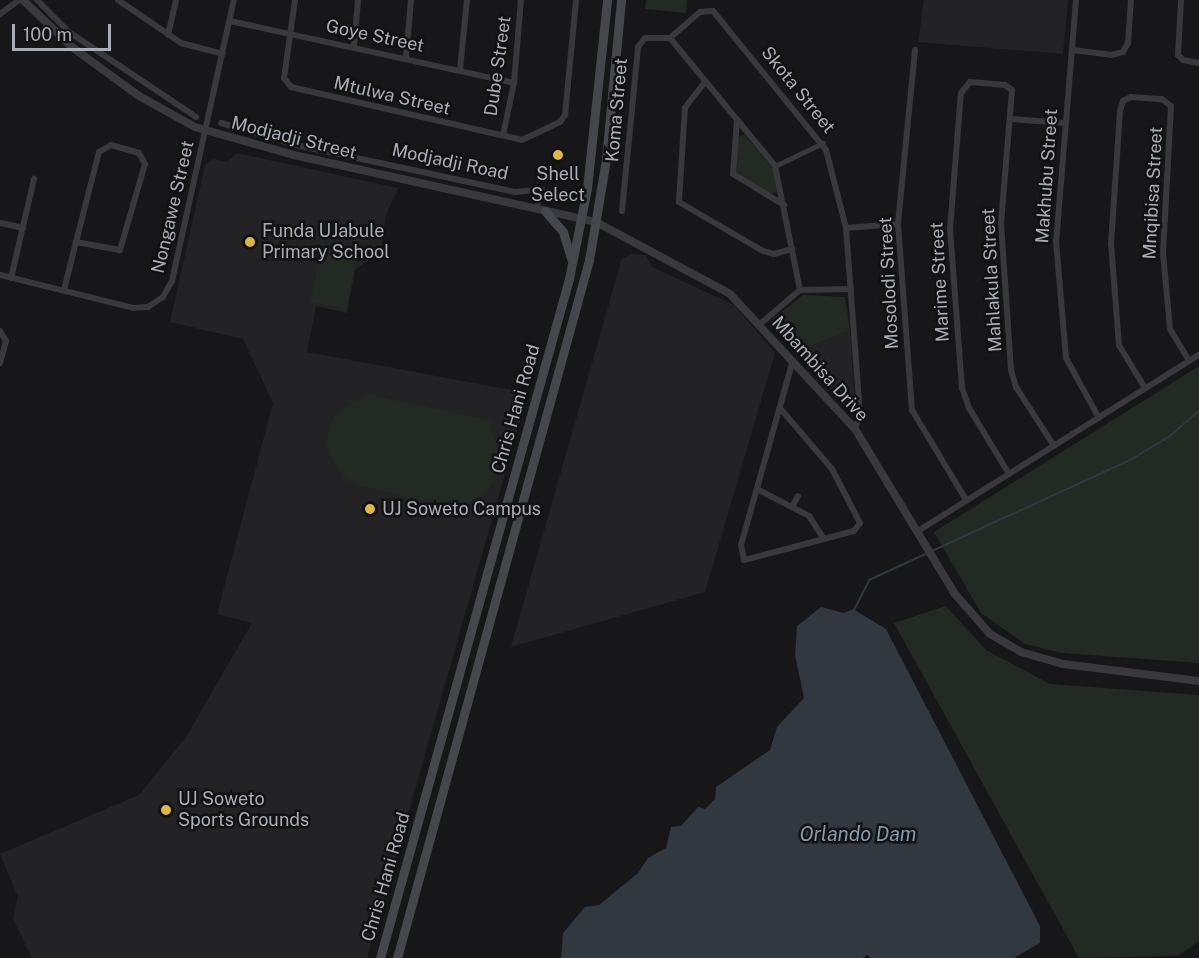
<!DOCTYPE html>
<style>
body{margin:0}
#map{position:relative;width:1199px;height:958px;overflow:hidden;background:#171618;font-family:"Public Sans",sans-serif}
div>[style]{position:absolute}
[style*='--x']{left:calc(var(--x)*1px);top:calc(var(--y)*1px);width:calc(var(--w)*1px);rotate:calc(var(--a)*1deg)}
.built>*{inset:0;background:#232325}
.green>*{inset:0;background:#232a24;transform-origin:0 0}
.water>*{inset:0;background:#31383f}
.stream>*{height:2px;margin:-1px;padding:0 1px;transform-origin:1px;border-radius:1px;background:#31383f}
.pedestrian>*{height:4.5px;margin:-2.25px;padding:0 2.25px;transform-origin:2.25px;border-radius:2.25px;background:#38383d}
.minor>*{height:6px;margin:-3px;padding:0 3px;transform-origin:3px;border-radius:3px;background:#38383d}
.tertiary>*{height:8px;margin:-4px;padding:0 4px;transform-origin:4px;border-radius:4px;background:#38383d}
.secondary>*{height:9px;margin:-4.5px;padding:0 4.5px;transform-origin:4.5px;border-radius:4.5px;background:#46474c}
.dots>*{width:16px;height:16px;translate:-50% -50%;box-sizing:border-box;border:3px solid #121113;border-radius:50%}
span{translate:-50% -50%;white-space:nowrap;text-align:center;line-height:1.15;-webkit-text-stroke:5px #121113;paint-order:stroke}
.street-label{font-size:18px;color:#aaadb6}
.poi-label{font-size:18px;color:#aaadb6}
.left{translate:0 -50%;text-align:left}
.water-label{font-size:20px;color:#8598ad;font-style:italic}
.scale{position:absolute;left:12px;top:24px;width:99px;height:27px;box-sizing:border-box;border:3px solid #aaadb6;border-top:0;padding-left:8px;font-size:18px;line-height:21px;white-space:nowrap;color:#aaadb6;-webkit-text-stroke:4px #121113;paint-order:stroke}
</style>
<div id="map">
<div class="built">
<div style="clip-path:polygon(924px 0,1068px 0,1063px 54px,918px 42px)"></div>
<div style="clip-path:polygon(237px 153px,398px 188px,386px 215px,381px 251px,355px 270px,347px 313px,316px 306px,307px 352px,522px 392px,527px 397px,367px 958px,32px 958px,13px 919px,18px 897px,0 854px,139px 795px,186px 737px,252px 623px,217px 614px,273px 403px,243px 339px,170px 322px,205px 165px,214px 159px,227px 162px)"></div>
<div style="clip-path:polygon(632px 254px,646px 255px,652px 267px,734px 305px,775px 353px,705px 592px,511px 647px,622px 258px)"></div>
<div style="clip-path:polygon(850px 330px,855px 406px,848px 408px,797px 352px)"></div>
</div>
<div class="green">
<div style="clip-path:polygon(646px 0,687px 0,686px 13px,645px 9px)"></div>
<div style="clip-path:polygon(744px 134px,774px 170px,777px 192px,771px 194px,736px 173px,737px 138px)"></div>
<div style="left:321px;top:247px;width:37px;height:56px;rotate:11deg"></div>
<div style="clip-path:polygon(803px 295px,845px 297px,850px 330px,797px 352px,772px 327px,771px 320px)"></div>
<div style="clip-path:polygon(1199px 366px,1199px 663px,1062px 653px,1025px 644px,981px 613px,934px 532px)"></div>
<div style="clip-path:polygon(367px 394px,492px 421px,490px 430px,497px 443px,499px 464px,489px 490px,477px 500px,448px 506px,357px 485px,344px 478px,327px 450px,328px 431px,335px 415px)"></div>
<div style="clip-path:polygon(946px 606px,986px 650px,1050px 684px,1199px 695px,1199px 941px,1178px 956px,1079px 958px,894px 623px)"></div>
</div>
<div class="water">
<div style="clip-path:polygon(821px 607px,844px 613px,853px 609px,886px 629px,1040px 926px,1040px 943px,1014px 958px,871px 958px,867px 955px,863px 958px,561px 958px,563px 933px,585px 907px,599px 905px,638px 873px,648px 858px,666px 848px,671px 827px,681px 826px,698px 807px,705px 809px,715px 799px,716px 787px,770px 750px,777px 727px,804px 698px,795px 655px,797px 626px)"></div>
</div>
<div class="stream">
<div style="--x:853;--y:612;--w:36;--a:-63"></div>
<div style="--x:869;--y:580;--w:287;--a:-24.7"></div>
<div style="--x:1130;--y:460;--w:47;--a:-31"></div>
<div style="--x:1170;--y:436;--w:38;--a:-41"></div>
</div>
<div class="pedestrian">
<div style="--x:775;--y:166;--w:53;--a:-25.6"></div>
</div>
<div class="minor">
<div style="--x:37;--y:0;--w:45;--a:45"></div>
<div style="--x:69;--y:32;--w:153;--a:33.8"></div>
<div style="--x:118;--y:0;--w:76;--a:34.3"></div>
<div style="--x:181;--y:43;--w:43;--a:14.7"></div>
<div style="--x:295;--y:0;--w:79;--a:98"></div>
<div style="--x:284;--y:78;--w:11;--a:52"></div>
<div style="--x:291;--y:87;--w:237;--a:12.9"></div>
<div style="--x:522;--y:140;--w:42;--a:-25.3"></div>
<div style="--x:560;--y:122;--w:9;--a:-54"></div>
<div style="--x:565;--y:115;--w:116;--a:-84.5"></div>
<div style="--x:1076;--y:0;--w:242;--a:94.7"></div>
<div style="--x:1056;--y:241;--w:117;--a:85.1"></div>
<div style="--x:1066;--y:358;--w:68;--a:61.2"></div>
<div style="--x:1181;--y:0;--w:55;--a:93.1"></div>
<div style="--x:1178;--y:55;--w:7;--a:45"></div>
<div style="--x:1183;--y:60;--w:16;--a:11"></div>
<div style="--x:0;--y:14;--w:24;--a:-36"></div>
<div style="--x:230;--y:21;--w:291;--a:12.3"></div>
<div style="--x:168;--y:35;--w:36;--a:-77"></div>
<div style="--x:670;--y:38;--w:40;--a:-41"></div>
<div style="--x:700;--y:12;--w:13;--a:-4"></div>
<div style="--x:713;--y:11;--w:179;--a:50.9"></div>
<div style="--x:826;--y:150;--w:81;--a:75.6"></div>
<div style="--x:846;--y:228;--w:187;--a:85.7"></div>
<div style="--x:860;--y:414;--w:16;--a:108"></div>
<div style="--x:670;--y:38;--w:166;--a:50.6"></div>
<div style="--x:775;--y:166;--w:126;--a:78.6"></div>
<div style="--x:354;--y:46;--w:46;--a:-85"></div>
<div style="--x:915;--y:50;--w:175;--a:95.6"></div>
<div style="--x:898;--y:224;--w:187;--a:85.7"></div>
<div style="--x:912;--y:410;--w:105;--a:59"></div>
<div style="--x:1072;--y:50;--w:39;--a:7"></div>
<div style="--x:1111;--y:55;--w:12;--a:-14"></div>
<div style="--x:1123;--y:52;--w:10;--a:-61"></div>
<div style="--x:1128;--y:43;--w:43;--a:-86"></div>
<div style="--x:406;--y:58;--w:58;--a:-85.1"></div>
<div style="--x:460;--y:69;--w:69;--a:-84.2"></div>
<div style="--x:705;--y:82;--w:33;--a:128"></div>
<div style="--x:685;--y:108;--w:94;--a:93.7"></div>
<div style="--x:679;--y:202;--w:97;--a:30.3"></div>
<div style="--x:763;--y:251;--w:11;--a:15"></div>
<div style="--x:774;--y:254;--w:19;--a:-16"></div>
<div style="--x:1011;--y:119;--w:54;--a:4.2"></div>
<div style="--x:737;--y:120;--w:54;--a:94.2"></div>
<div style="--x:733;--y:174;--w:60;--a:31.3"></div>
<div style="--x:221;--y:123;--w:78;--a:16.3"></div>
<div style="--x:296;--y:145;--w:224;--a:12.1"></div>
<div style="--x:515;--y:192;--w:27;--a:-6"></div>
<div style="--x:542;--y:189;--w:21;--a:107"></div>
<div style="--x:503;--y:135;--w:53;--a:-78.1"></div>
<div style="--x:514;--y:83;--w:83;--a:-85.2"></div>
<div style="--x:622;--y:211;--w:165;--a:-84.4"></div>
<div style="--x:638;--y:47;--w:11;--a:-52"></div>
<div style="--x:645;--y:38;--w:25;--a:0"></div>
<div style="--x:0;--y:223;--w:24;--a:12"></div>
<div style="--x:846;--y:228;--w:52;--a:-4.4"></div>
<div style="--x:0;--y:275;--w:137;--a:13.9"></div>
<div style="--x:133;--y:308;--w:15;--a:-4"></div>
<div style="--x:148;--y:307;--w:18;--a:-34"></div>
<div style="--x:163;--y:297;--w:18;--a:-61"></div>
<div style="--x:172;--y:281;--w:288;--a:-77.6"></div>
<div style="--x:11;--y:278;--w:102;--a:-76.9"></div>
<div style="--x:64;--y:290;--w:49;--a:-76"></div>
<div style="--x:76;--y:242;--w:93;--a:-75.7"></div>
<div style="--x:99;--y:152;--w:14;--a:-30"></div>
<div style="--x:111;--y:145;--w:29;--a:16"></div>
<div style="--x:139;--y:153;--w:13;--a:61"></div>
<div style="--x:145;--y:164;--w:90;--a:106.2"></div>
<div style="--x:120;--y:250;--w:45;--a:-169.7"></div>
<div style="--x:760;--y:324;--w:52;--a:-40.4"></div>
<div style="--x:800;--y:290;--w:51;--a:-1.1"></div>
<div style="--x:0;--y:331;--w:12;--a:59"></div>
<div style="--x:6;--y:341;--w:23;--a:105"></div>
<div style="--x:1145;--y:388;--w:50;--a:-121.2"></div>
<div style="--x:1119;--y:345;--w:101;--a:-94.5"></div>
<div style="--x:1111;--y:244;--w:133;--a:-86.1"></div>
<div style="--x:1120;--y:111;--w:10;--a:-73"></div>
<div style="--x:1123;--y:101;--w:9;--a:-27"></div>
<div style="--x:1131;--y:97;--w:31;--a:4"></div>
<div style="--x:1162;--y:99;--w:11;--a:38"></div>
<div style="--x:1171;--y:106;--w:147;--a:93.1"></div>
<div style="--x:1163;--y:253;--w:76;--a:84.7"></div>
<div style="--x:1170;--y:329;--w:37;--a:59"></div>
<div style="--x:780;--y:408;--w:80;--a:49.6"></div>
<div style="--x:832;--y:469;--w:61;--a:62.6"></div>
<div style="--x:860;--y:523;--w:10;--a:127"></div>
<div style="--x:854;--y:531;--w:114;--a:165.2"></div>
<div style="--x:744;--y:560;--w:15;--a:-101"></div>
<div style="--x:741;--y:545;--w:192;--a:-74.3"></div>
<div style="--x:1009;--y:474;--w:77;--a:-121.2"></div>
<div style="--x:969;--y:408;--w:21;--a:-109"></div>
<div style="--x:962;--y:388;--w:159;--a:-94.3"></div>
<div style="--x:950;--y:229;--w:136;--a:-85.4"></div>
<div style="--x:961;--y:93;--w:14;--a:-51"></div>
<div style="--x:970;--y:82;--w:35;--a:5"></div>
<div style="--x:1005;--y:85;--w:9;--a:36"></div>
<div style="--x:1012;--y:90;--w:133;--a:94.7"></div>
<div style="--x:1001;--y:223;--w:147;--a:86.1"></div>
<div style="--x:1011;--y:370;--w:18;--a:74"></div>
<div style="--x:1016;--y:387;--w:70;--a:57.2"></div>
<div style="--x:757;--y:489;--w:59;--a:27.4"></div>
<div style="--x:809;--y:516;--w:27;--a:57"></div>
<div style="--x:793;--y:505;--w:10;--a:-61"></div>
<div style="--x:918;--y:531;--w:332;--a:-32.1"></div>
</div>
<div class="tertiary">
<div style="--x:23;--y:0;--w:68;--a:43.8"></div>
<div style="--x:72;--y:47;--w:83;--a:36.2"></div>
<div style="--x:139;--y:96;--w:64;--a:29"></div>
<div style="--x:195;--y:127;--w:103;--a:15.8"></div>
<div style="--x:294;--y:155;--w:309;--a:12.5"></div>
<div style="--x:596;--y:222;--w:152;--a:28.2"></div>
<div style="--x:730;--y:294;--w:184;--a:47.2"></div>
<div style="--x:855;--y:429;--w:193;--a:58.8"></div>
<div style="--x:955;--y:594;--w:53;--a:48.8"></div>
<div style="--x:990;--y:634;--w:36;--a:30"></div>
<div style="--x:1021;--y:652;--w:44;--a:15.9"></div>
<div style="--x:1063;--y:664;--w:137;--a:7.1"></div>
</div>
<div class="secondary">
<div style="--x:545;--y:211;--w:28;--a:49"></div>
<div style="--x:563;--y:232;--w:28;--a:73"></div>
<div style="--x:380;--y:958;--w:705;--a:-74.45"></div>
<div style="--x:569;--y:279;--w:93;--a:-78.8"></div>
<div style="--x:587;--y:188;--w:189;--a:-83.9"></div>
<div style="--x:397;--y:958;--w:724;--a:-74.62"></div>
<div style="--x:589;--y:260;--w:102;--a:-80.4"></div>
<div style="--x:606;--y:159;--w:160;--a:-84.6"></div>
</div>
<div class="dots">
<div style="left:558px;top:155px;background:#ddb54a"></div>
<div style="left:250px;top:242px;background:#ddb54a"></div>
<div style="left:370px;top:509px;background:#ddb54a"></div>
<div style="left:166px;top:810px;background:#ddb54a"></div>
</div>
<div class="street-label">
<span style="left:375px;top:36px;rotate:12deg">Goye Street</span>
<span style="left:498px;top:66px;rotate:-82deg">Dube Street</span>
<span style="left:798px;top:90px;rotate:51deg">Skota Street</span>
<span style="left:392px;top:96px;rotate:13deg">Mtulwa Street</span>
<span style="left:617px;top:110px;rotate:-85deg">Koma Street</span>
<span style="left:294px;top:138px;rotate:14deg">Modjadji Street</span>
<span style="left:450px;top:162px;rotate:12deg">Modjadji Road</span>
<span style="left:1047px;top:176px;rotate:-86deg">Makhubu Street</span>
<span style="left:1153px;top:193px;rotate:-87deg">Mnqibisa Street</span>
<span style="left:173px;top:207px;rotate:-77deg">Nongawe Street</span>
<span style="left:992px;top:280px;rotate:-93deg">Mahlakula Street</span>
<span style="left:940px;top:282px;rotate:-93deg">Marime Street</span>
<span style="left:889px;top:283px;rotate:-93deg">Mosolodi Street</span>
<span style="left:820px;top:369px;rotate:48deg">Mbambisa Drive</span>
<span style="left:516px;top:409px;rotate:-74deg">Chris Hani Road</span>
<span style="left:386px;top:877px;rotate:-74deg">Chris Hani Road</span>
</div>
<div class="poi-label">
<span style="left:558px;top:185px">Shell<br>Select</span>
<span class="left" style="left:262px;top:242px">Funda UJabule<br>Primary School</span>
<span class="left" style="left:382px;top:509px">UJ Soweto Campus</span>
<span class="left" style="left:178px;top:810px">UJ Soweto<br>Sports Grounds</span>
</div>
<div class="water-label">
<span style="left:858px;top:834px">Orlando Dam</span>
</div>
<div class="scale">100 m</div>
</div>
